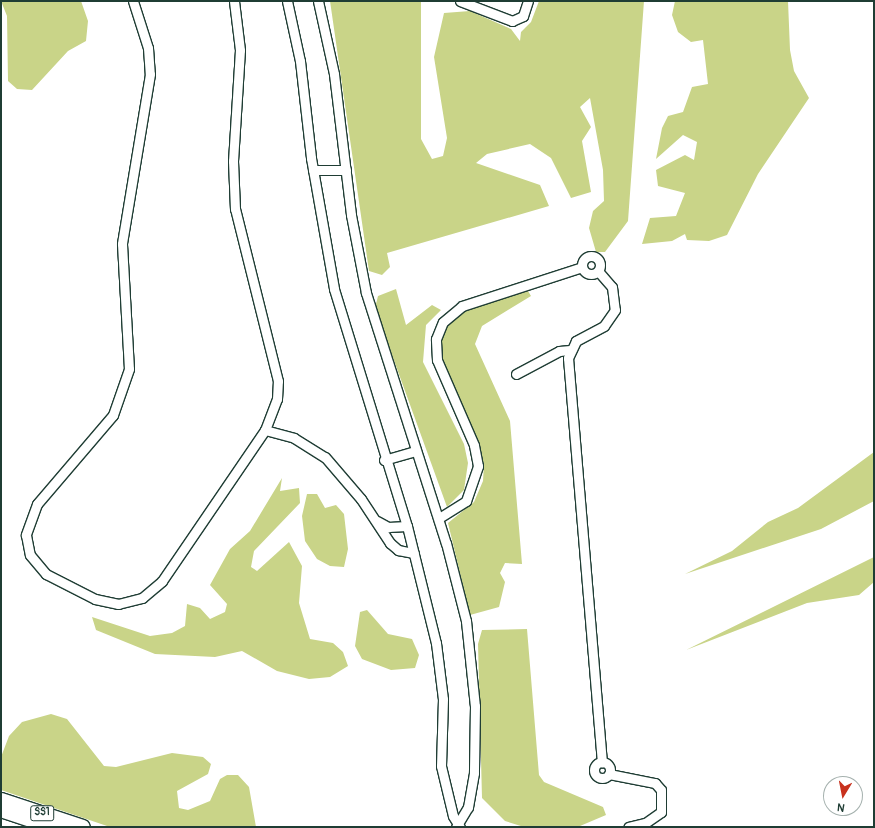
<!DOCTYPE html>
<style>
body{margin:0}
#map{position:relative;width:875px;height:828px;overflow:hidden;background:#fff;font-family:Pangolin,sans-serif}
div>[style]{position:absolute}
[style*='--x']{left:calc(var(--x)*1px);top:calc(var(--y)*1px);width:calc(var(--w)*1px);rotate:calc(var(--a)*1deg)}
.green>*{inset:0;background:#c9d488}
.roads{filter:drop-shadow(1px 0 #1f3d34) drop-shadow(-1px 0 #1f3d34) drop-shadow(0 1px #1f3d34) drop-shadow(0 -1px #1f3d34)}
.minor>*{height:9px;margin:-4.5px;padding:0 4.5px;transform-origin:4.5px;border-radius:4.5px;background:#fff}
.minor>.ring{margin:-4.5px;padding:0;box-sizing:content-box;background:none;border:9px solid #fff;border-radius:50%}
.trunk>*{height:14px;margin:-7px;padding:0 7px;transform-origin:7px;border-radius:7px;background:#fff}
span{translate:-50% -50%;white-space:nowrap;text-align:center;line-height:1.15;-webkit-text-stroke:3.5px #fff;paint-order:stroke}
.shield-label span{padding:1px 3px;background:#fff;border:1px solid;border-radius:3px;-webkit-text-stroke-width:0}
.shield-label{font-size:10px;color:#1f3d34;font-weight:700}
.frame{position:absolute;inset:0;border:2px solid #1f3d34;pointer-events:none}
.north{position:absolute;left:823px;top:776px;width:40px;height:40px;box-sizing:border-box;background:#fff;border:1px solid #a5b1ae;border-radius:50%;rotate:190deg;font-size:11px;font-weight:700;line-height:16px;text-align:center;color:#1f3d34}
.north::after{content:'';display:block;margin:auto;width:14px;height:18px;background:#c8321e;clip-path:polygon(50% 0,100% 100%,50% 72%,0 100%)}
</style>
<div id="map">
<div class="green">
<div style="clip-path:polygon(1px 1px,81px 1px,88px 21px,86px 41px,68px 51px,32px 90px,17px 89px,8px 81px,7px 16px)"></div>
<div style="clip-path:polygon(330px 1px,421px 1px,421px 139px,432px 159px,443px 156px,447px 138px,434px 57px,444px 13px,470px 11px,511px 29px,520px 41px,521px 32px,531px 22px,539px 1px,644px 1px,628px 221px,605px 252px,596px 252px,589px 228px,593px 211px,604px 201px,603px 170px,590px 98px,580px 107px,591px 127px,582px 141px,591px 192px,571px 198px,551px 158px,530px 144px,487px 154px,476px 163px,540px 185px,549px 206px,387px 253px,390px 267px,382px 275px,369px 271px)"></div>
<div style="clip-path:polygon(675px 1px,788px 1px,790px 50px,794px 71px,809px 98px,758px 174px,727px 235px,709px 241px,687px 240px,685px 234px,672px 241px,642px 244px,650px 218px,676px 216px,685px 193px,658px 186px,656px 170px,685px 155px,694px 160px,697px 142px,683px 135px,656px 159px,662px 128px,668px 116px,683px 112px,692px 87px,708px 84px,703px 40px,691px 42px,678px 32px,672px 15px)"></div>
<div style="clip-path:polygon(396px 289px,406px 325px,432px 305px,441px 310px,426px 325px,423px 362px,464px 444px,468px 463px,464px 490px,447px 507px,375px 308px,378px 296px)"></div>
<div style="clip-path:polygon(528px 291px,531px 296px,482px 326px,475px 344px,510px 421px,522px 564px,505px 563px,500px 573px,505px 582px,499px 607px,470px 615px,448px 523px,474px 502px,483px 481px,484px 464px,442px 364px,439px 339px,445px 324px,456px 313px)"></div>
<div style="clip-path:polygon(874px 452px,874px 501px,821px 529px,685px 574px,732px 551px,768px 522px,798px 508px)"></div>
<div style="clip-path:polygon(282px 478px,280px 491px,299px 488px,300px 503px,254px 551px,251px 567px,257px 571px,289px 542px,302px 566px,299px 603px,310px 639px,333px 643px,343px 652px,348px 666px,330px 677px,309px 679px,277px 671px,242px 651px,215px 657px,155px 654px,96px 630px,92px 617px,150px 636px,172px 633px,185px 626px,187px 604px,200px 608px,210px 619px,225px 612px,227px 604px,210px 585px,230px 549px,250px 531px)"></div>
<div style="clip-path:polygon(307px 494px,317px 494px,325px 508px,336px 505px,344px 514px,348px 549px,344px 567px,330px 566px,317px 559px,305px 541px,302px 516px)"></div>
<div style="clip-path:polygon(874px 557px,874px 582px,859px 595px,807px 603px,686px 650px)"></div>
<div style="clip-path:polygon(367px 610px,388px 634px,412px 639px,419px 655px,415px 668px,391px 670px,362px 659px,355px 646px,360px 612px)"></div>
<div style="clip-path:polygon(527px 629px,539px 775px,544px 782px,603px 807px,606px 815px,580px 826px,524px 827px,505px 821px,482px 798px,478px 644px,482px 630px)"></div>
<div style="clip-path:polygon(51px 714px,67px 719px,104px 766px,116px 767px,172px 753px,203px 757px,211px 764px,208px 774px,177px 791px,179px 808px,188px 810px,210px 801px,220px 779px,227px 775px,238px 775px,249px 787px,256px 827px,110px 827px,1px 790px,1px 757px,9px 736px,22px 722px)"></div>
</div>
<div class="roads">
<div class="minor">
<div style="--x:133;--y:1;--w:49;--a:72.3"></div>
<div style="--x:148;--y:48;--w:26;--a:86"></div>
<div style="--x:150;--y:74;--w:172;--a:99.4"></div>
<div style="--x:122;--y:244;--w:125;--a:86.8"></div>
<div style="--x:129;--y:369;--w:49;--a:109.2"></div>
<div style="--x:113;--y:415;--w:117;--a:130.5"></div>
<div style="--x:37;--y:504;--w:33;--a:110"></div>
<div style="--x:26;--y:535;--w:20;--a:79"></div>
<div style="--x:30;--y:555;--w:25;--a:50"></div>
<div style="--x:46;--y:574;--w:55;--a:27"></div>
<div style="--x:95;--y:599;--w:24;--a:12"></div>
<div style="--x:118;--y:604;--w:25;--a:-14"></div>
<div style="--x:142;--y:598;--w:26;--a:-40"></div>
<div style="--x:162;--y:581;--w:183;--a:-55.7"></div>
<div style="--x:265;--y:430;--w:33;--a:-69"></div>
<div style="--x:277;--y:399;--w:18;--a:-87"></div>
<div style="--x:278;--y:381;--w:177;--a:-104"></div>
<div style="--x:235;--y:209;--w:48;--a:-92.4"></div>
<div style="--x:233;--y:161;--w:111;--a:-86.4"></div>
<div style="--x:240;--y:50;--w:49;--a:-97"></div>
<div style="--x:287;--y:1;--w:61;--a:77.8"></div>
<div style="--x:300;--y:61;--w:98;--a:83.5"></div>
<div style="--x:311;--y:158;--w:133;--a:80"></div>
<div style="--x:334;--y:289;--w:248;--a:72.9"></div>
<div style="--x:407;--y:526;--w:121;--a:76.1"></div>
<div style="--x:436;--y:643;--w:56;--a:82.9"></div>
<div style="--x:443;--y:699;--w:67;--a:91.7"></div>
<div style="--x:441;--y:766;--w:51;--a:76.5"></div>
<div style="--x:453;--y:816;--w:13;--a:58"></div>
<div style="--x:318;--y:1;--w:75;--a:77.6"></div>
<div style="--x:334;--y:74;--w:142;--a:83.1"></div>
<div style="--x:351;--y:215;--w:79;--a:79.1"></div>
<div style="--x:366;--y:293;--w:262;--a:72.3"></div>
<div style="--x:446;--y:543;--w:81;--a:75.6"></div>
<div style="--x:466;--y:621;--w:85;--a:84"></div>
<div style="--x:475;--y:706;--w:67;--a:90.9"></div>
<div style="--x:474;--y:773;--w:35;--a:100"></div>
<div style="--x:468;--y:807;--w:23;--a:121"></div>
<div style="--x:460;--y:1;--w:56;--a:21"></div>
<div style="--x:512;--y:21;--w:12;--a:-24"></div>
<div style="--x:523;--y:16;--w:16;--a:-72"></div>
<div style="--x:313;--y:170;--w:33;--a:0"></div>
<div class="ring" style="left:582px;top:256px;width:9px;height:9px"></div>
<div style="--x:598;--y:271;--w:21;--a:49"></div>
<div style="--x:612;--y:287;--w:23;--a:83"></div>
<div style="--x:615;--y:310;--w:19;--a:125"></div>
<div style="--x:604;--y:326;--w:32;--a:152"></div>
<div style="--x:576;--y:341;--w:19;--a:115"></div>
<div style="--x:568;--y:358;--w:406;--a:85.2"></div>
<div style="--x:516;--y:374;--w:49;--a:-28.1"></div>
<div style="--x:559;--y:351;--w:11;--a:-5"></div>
<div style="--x:265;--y:430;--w:30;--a:15"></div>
<div style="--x:294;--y:438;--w:36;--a:32"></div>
<div style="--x:325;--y:457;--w:55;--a:49.4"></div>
<div style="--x:361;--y:499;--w:53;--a:56.6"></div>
<div style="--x:390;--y:543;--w:11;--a:41"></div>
<div style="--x:398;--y:550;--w:16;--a:11"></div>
<div style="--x:384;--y:460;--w:33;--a:-16"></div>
<div style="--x:439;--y:518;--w:32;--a:-32"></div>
<div style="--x:466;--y:501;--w:37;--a:-71"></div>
<div style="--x:478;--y:466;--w:21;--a:-101"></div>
<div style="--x:474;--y:445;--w:93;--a:-113.5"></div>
<div style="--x:437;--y:360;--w:21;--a:-93"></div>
<div style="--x:436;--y:339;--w:18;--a:-68"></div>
<div style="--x:443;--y:322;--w:25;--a:-40"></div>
<div style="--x:462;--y:306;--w:126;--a:-18"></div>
<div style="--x:377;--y:521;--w:13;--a:29"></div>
<div style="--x:388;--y:527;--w:19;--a:-3"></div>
<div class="ring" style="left:594px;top:762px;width:7px;height:7px"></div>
<div style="--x:609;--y:774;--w:47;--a:11.1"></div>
<div style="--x:655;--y:783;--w:9;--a:49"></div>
<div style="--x:661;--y:790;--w:22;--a:90"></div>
<div style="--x:661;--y:812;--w:19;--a:145"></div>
<div style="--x:645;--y:823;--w:17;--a:167"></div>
</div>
<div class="trunk">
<div style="--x:1;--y:800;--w:86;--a:18.2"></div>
<div style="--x:1;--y:810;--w:54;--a:18.4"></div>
</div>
</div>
<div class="shield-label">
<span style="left:42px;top:813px">SS1</span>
</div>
<div class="frame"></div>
<div class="north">N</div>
</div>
